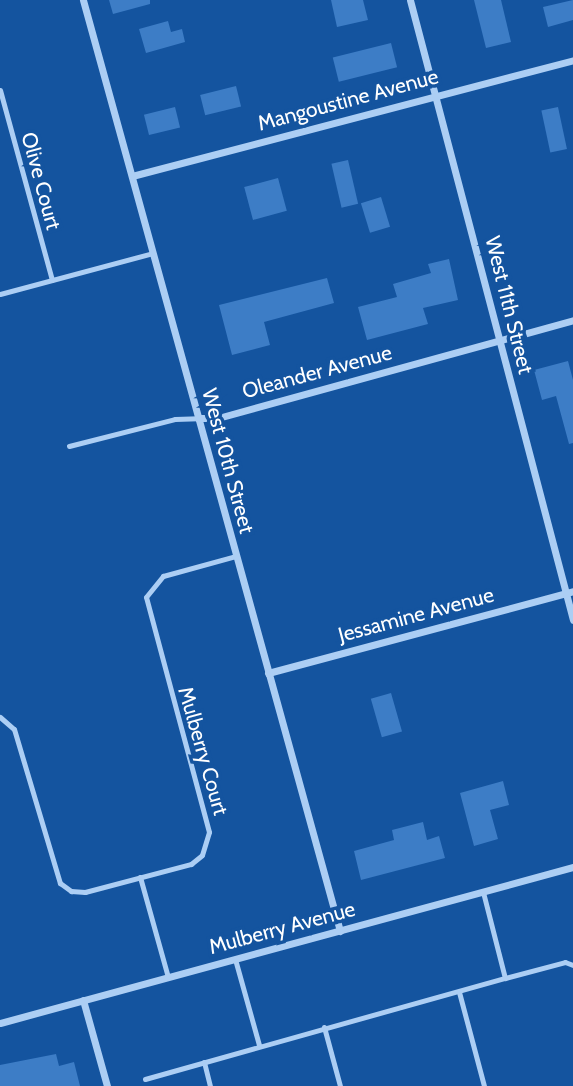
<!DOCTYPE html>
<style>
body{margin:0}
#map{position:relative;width:573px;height:1086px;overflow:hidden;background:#14549f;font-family:Cabin,sans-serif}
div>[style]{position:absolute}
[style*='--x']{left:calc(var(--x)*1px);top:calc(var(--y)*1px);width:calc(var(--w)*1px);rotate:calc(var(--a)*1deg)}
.building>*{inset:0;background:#3d7dc6;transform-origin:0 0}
.service>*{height:5px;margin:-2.5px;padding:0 2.5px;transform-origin:2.5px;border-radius:2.5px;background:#accef4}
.minor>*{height:7px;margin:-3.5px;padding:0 3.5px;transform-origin:3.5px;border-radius:3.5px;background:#accef4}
span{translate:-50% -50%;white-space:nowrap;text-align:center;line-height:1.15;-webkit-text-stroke:7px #14549f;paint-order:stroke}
.street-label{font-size:21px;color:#fff}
</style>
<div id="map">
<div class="building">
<div style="clip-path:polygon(109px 0,150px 0,150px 4px,113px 14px)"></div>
<div style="clip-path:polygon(331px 0,363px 0,368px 20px,337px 27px)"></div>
<div style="clip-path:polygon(474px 0,501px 0,511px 42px,486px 48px)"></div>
<div style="clip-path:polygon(573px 0,573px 20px,548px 27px,543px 7px)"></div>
<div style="clip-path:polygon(168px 21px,171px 32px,182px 29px,185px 42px,146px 53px,139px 29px)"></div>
<div style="left:391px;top:43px;width:25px;height:60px;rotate:76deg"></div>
<div style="left:236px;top:86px;width:21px;height:37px;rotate:76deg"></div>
<div style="left:175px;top:107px;width:21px;height:32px;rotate:76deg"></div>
<div style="left:558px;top:107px;width:43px;height:17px;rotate:78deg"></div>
<div style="left:348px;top:160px;width:45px;height:17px;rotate:77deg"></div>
<div style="left:278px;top:178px;width:34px;height:35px;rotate:75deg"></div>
<div style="left:381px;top:197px;width:31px;height:21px;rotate:73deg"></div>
<div style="clip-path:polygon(449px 259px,458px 300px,423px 308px,428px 324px,367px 340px,358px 307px,397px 297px,393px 284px,431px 273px,428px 264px)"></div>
<div style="clip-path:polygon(327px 278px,334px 303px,264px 322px,270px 345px,232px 355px,219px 305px)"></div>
<div style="clip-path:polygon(568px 361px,573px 380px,573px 443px,569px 444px,556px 396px,542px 400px,534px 370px)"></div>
<div style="left:391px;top:693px;width:40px;height:21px;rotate:74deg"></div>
<div style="clip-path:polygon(503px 781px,509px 805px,490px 810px,498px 839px,474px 846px,460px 793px)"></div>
<div style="clip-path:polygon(423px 822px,427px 840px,439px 836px,445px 858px,361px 880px,354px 851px,394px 840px,392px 830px)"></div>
<div style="clip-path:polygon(56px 1054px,59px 1066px,74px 1062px,80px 1086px,0 1086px,0 1065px)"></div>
</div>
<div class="service">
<div style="--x:0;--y:90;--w:197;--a:74.7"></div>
<div style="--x:0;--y:294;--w:158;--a:-15"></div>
<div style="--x:69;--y:446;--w:109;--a:-14.3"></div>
<div style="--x:175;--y:419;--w:23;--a:-2"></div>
<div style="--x:0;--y:717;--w:18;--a:41"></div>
<div style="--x:14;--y:729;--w:161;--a:73.4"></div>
<div style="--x:60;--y:883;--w:14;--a:36"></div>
<div style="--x:71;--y:891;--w:14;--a:4"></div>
<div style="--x:85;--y:892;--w:110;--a:-14.8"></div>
<div style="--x:191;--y:864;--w:14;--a:-39"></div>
<div style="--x:202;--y:855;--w:24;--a:-73"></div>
<div style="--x:209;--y:832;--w:243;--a:-105"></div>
<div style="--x:146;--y:597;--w:27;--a:-51"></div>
<div style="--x:163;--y:576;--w:76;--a:-15.3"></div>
<div style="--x:140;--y:877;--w:104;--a:74.4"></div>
<div style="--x:483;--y:892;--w:89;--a:75.7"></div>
<div style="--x:235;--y:959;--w:89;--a:74.4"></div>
<div style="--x:459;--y:992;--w:97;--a:75.1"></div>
<div style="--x:324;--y:1027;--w:61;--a:74.8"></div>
<div style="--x:204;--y:1062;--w:25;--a:76"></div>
<div style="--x:145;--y:1079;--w:374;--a:-15.7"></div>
<div style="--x:505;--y:978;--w:62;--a:-14.9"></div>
<div style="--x:565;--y:962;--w:9;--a:21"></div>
</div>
<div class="minor">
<div style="--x:83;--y:0;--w:966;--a:74.57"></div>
<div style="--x:410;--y:0;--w:641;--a:75.27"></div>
<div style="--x:132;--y:176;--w:456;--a:-14.7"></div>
<div style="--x:198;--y:418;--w:20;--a:0"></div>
<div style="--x:218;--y:418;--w:368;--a:-15.4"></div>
<div style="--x:268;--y:673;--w:316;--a:-15"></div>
<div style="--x:83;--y:1000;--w:89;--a:74.4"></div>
<div style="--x:0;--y:1023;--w:594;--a:-15.23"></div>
</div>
<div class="street-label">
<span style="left:348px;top:100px;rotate:-15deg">Mangoustine Avenue</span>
<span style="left:41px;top:181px;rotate:75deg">Olive Court</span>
<span style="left:509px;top:305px;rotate:76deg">West 11th Street</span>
<span style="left:317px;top:372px;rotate:-15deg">Oleander Avenue</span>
<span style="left:228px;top:461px;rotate:75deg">West 10th Street</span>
<span style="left:416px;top:615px;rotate:-15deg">Jessamine Avenue</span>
<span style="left:203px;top:751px;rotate:74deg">Mulberry Court</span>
<span style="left:282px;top:928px;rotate:-15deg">Mulberry Avenue</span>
</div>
</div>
